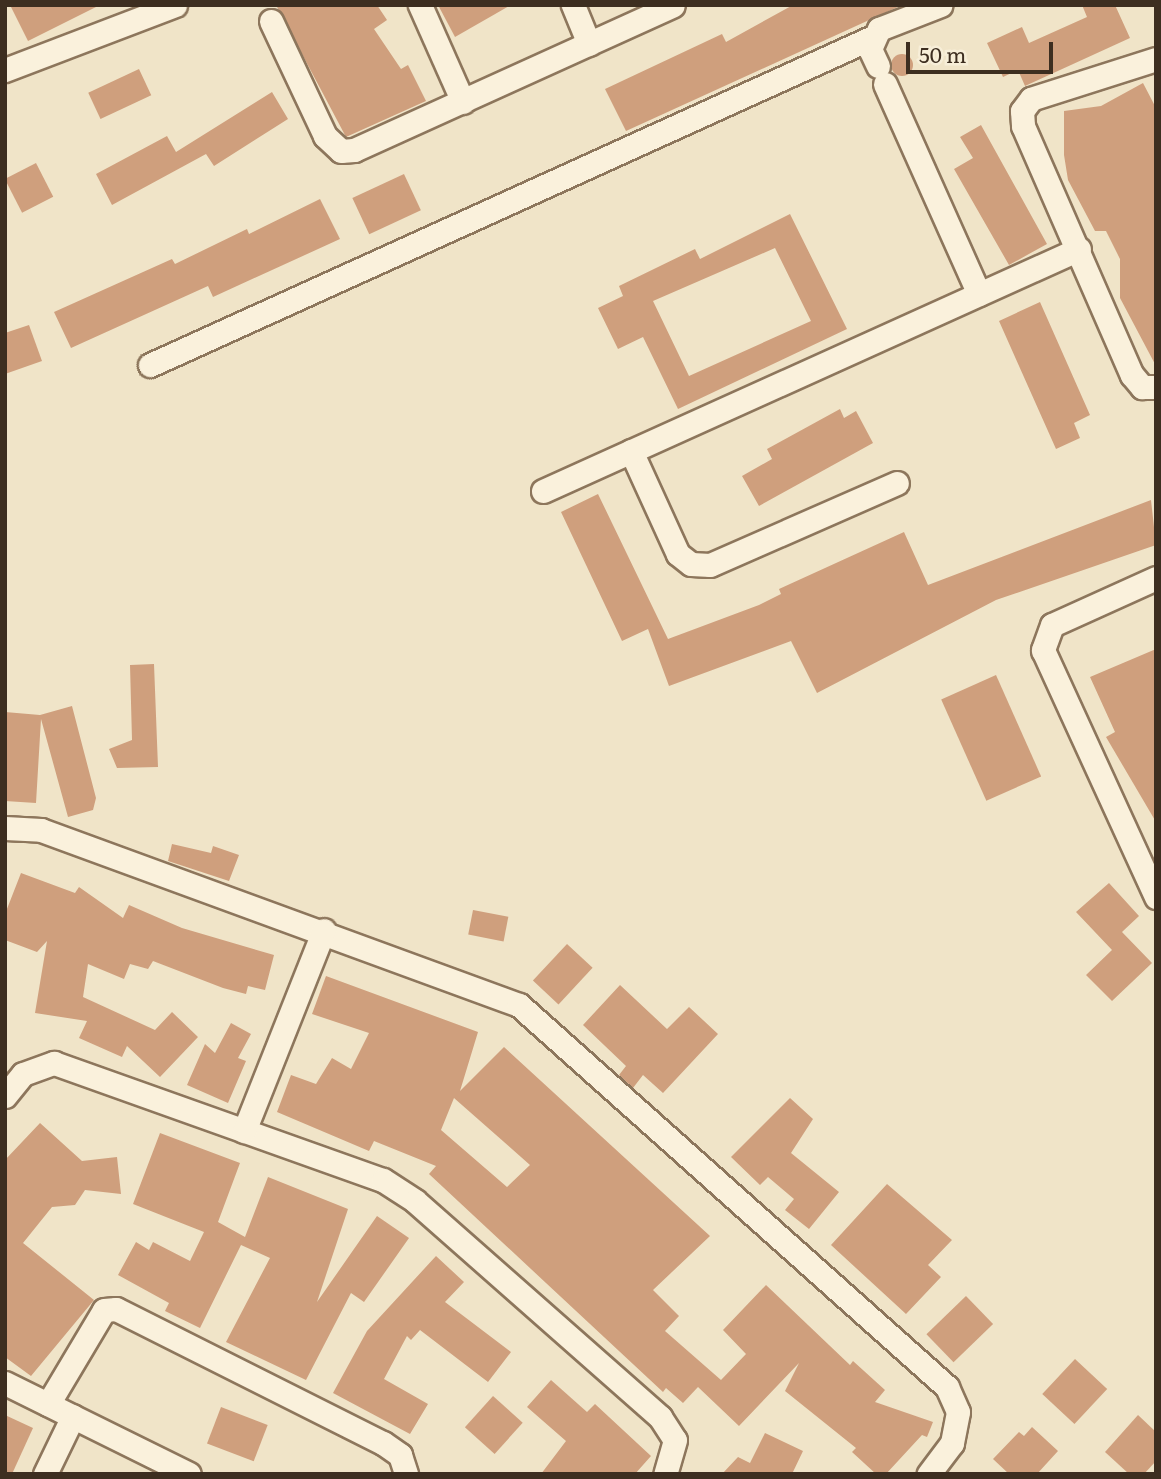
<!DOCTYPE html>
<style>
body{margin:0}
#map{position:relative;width:1161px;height:1479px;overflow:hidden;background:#f0e4c8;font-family:Literata,serif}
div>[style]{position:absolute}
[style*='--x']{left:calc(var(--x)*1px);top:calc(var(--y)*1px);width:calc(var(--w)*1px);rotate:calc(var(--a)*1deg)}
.building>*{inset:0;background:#cf9f7d;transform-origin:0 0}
.round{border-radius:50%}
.roads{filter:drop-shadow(2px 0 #8d765c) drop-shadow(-2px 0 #8d765c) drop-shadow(0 2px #8d765c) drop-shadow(0 -2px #8d765c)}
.minor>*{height:23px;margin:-11.5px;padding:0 11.5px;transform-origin:11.5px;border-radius:11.5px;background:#faf1dc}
span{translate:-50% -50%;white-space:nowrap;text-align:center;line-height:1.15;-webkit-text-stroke:5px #f7eed8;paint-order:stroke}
.frame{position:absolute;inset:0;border:7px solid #3d2e20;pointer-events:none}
.scale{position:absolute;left:906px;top:42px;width:147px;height:32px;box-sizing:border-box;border:4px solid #3d2e20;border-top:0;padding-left:9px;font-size:21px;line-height:24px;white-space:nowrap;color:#3d2e20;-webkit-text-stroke:5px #f7eed8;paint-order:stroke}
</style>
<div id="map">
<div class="building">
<div style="clip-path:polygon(10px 5px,100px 5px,28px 41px)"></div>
<div style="clip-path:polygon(276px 5px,377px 5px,387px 20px,374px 29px,401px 69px,408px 65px,426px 101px,346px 137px)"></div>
<div style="clip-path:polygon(438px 5px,511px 5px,455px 37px)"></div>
<div style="clip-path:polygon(793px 5px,902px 5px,626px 131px,605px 89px,722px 34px,726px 42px)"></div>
<div style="clip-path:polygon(1082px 5px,1115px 5px,1130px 38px,1025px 86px,1018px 70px,1003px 77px,987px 43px,1022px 27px,1029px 43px,1087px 17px)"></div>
<div class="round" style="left:891px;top:54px;width:22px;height:22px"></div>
<div style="left:139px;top:69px;width:29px;height:56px;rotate:65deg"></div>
<div style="clip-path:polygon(1143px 83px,1156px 108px,1156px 366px,1120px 298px,1120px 259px,1106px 231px,1095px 231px,1068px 180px,1064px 155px,1064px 111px,1101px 106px)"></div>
<div style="clip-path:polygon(272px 92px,288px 119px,214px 166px,206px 154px,112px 205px,96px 174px,167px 136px,176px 152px)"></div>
<div style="clip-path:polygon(981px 125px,1047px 244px,1009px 265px,954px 169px,973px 158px,960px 137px)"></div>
<div style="left:36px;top:163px;width:38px;height:35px;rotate:63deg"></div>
<div style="left:404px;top:174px;width:40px;height:57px;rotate:65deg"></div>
<div style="clip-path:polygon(320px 199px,340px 239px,213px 297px,208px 286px,71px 348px,54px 312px,172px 259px,175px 264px,247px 229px,249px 234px)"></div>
<div style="clip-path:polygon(evenodd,790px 214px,847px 329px,678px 409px,643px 337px,618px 349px,598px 308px,623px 296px,619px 286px,695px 249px,700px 259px,790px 214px,775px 248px,811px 321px,689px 376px,653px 301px,775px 248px)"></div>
<div style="clip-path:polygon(1040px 302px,1090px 415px,1074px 423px,1080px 438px,1056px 449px,999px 321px)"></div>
<div style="clip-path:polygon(29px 325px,42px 361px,5px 374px,5px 333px)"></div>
<div style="clip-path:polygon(840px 409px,844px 418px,856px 411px,873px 443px,759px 506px,742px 476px,772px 459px,767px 449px)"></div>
<div style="clip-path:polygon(598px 494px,668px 639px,759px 605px,781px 594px,779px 589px,904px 532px,928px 585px,1151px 500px,1156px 545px,996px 600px,817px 693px,791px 641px,669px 686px,648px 629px,622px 641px,561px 512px)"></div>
<div style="clip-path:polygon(1156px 649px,1156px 822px,1106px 737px,1115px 732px,1090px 677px)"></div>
<div style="clip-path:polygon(154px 664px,158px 767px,117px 768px,109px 749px,132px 740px,130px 665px)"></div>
<div style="left:996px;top:675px;width:111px;height:60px;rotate:66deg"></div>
<div style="clip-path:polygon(72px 706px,96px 798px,93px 810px,68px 817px,41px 719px,36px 803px,5px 801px,5px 712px,40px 715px)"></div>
<div style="clip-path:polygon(172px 844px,211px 853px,213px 846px,239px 855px,229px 881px,168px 861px)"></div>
<div style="clip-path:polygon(21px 873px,75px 893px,79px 887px,123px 918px,129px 905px,182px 928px,274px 955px,265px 990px,248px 986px,246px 994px,223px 988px,153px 961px,148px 969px,130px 964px,124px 979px,88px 964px,83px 997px,155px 1030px,172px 1012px,198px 1037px,160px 1077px,127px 1046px,122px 1057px,79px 1038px,87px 1021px,35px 1013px,47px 941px,37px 952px,5px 940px,5px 914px)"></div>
<div style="clip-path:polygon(1109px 883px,1139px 916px,1122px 932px,1152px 963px,1112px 1001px,1086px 975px,1112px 950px,1076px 912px)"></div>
<div style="left:473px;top:910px;width:36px;height:25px;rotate:11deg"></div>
<div style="left:567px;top:944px;width:35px;height:50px;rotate:43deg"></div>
<div style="clip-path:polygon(evenodd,326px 976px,478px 1032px,460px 1091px,504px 1047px,710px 1236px,653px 1290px,679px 1316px,665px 1331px,721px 1380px,746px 1354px,723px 1330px,766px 1285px,850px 1365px,853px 1361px,885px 1390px,875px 1402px,933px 1422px,927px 1437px,922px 1435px,886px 1474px,876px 1474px,852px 1452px,856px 1448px,785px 1391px,799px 1363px,739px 1426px,698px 1387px,683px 1403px,666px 1388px,663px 1392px,429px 1174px,436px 1166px,374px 1141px,369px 1151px,277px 1112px,291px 1075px,316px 1084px,332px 1058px,351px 1069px,369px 1033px,312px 1014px,326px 976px,454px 1098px,530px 1165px,507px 1187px,441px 1130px,454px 1098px)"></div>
<div style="clip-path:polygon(620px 985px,667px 1029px,689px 1007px,718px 1034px,663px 1093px,643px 1075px,633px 1088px,619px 1075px,626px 1066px,583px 1025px)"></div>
<div style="clip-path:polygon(231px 1023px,251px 1034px,238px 1058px,246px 1061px,228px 1103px,187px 1085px,205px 1044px,215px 1053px)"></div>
<div style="clip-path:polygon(790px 1098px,813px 1119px,791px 1153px,839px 1192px,809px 1229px,785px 1210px,794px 1199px,768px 1177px,760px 1185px,731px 1157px)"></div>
<div style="clip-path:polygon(40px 1123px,82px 1161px,117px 1157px,121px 1194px,85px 1190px,75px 1205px,52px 1207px,23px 1243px,94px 1300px,31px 1376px,5px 1357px,5px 1160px)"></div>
<div style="clip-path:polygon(160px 1133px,240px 1163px,218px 1222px,245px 1237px,268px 1177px,348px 1209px,317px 1302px,377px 1216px,409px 1238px,364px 1302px,351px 1293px,306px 1380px,226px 1342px,270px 1258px,241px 1245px,200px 1328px,165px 1311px,169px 1303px,118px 1275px,136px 1242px,149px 1250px,153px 1242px,190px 1261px,204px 1232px,133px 1204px)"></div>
<div style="clip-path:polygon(887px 1184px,952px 1240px,928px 1265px,941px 1277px,906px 1314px,831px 1245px)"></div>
<div style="clip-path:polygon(436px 1256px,464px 1282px,445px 1302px,511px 1352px,488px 1382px,420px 1330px,411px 1340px,407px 1336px,384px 1379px,428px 1404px,410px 1434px,333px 1393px,367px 1331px)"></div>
<div style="left:966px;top:1296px;width:39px;height:55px;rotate:46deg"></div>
<div style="left:1075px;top:1359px;width:44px;height:48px;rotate:43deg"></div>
<div style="clip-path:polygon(551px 1380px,587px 1412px,595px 1404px,651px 1456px,635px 1474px,541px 1474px,566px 1441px,527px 1407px)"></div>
<div style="left:493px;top:1396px;width:40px;height:42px;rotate:42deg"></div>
<div style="left:221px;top:1407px;width:50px;height:39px;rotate:21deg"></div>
<div style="clip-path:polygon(5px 1415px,33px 1428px,12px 1474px,5px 1474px)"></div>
<div style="clip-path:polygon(1138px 1415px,1156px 1432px,1156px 1461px,1144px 1474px,1129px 1474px,1105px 1452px)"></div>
<div style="clip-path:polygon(1032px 1427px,1058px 1451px,1037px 1474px,1009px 1474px,993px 1459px,1019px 1432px,1024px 1436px)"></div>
<div style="clip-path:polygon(765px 1433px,803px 1451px,792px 1474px,722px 1474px,738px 1457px,750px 1463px)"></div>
</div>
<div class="roads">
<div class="minor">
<div style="--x:420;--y:5;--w:106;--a:66.1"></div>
<div style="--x:573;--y:5;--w:42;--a:67.7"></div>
<div style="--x:271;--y:21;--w:127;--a:64.8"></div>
<div style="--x:325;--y:136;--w:22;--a:43"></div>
<div style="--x:341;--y:151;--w:13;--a:-4"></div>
<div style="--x:354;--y:150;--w:350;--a:-24.4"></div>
<div style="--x:1156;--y:59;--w:131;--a:162.3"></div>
<div style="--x:1031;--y:99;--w:15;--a:127"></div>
<div style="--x:1022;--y:111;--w:15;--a:86"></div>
<div style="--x:1023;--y:126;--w:272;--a:66.4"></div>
<div style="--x:1132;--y:375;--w:16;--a:50"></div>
<div style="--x:1142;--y:387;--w:14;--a:0"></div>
<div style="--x:878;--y:66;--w:19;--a:-115"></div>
<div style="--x:870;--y:49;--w:22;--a:-66"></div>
<div style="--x:879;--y:29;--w:66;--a:-21.2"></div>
<div style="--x:5;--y:70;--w:182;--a:-20.9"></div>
<div style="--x:885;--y:84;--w:230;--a:65.9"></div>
<div style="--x:150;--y:365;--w:792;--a:-24.4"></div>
<div style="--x:631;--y:451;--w:113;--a:65.5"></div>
<div style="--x:678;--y:554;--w:16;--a:38"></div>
<div style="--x:691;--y:564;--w:19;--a:3"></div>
<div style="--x:710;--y:565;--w:204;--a:-23.7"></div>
<div style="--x:543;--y:491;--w:588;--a:-24.3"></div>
<div style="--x:1156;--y:578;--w:114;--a:155.7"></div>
<div style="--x:1052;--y:625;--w:27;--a:110"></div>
<div style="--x:1043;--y:650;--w:272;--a:65.4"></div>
<div style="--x:5;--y:828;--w:36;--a:3"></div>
<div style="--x:41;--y:830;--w:509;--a:20.11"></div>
<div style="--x:519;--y:1005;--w:574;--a:41.75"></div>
<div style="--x:947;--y:1387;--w:27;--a:66"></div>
<div style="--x:958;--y:1412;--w:32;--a:101"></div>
<div style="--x:952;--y:1443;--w:39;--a:127"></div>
<div style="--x:5;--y:1096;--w:28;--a:-51"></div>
<div style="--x:23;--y:1074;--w:33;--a:-20"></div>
<div style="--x:54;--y:1063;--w:349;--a:19.6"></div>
<div style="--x:383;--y:1180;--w:38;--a:33"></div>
<div style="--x:415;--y:1201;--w:327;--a:41.4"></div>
<div style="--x:660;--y:1417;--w:27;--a:57"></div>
<div style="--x:675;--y:1440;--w:35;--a:106"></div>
<div style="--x:244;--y:1131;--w:216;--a:-68.3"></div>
<div style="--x:5;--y:1383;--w:205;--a:26.3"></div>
<div style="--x:48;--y:1404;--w:109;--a:-59.2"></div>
<div style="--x:104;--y:1310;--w:12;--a:-5"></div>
<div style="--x:116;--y:1309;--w:299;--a:26.7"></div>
<div style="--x:383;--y:1443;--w:21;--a:35"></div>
<div style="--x:400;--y:1455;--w:20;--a:72"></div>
<div style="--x:45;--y:1474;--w:64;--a:-64.2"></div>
</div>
</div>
<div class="frame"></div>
<div class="scale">50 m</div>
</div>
